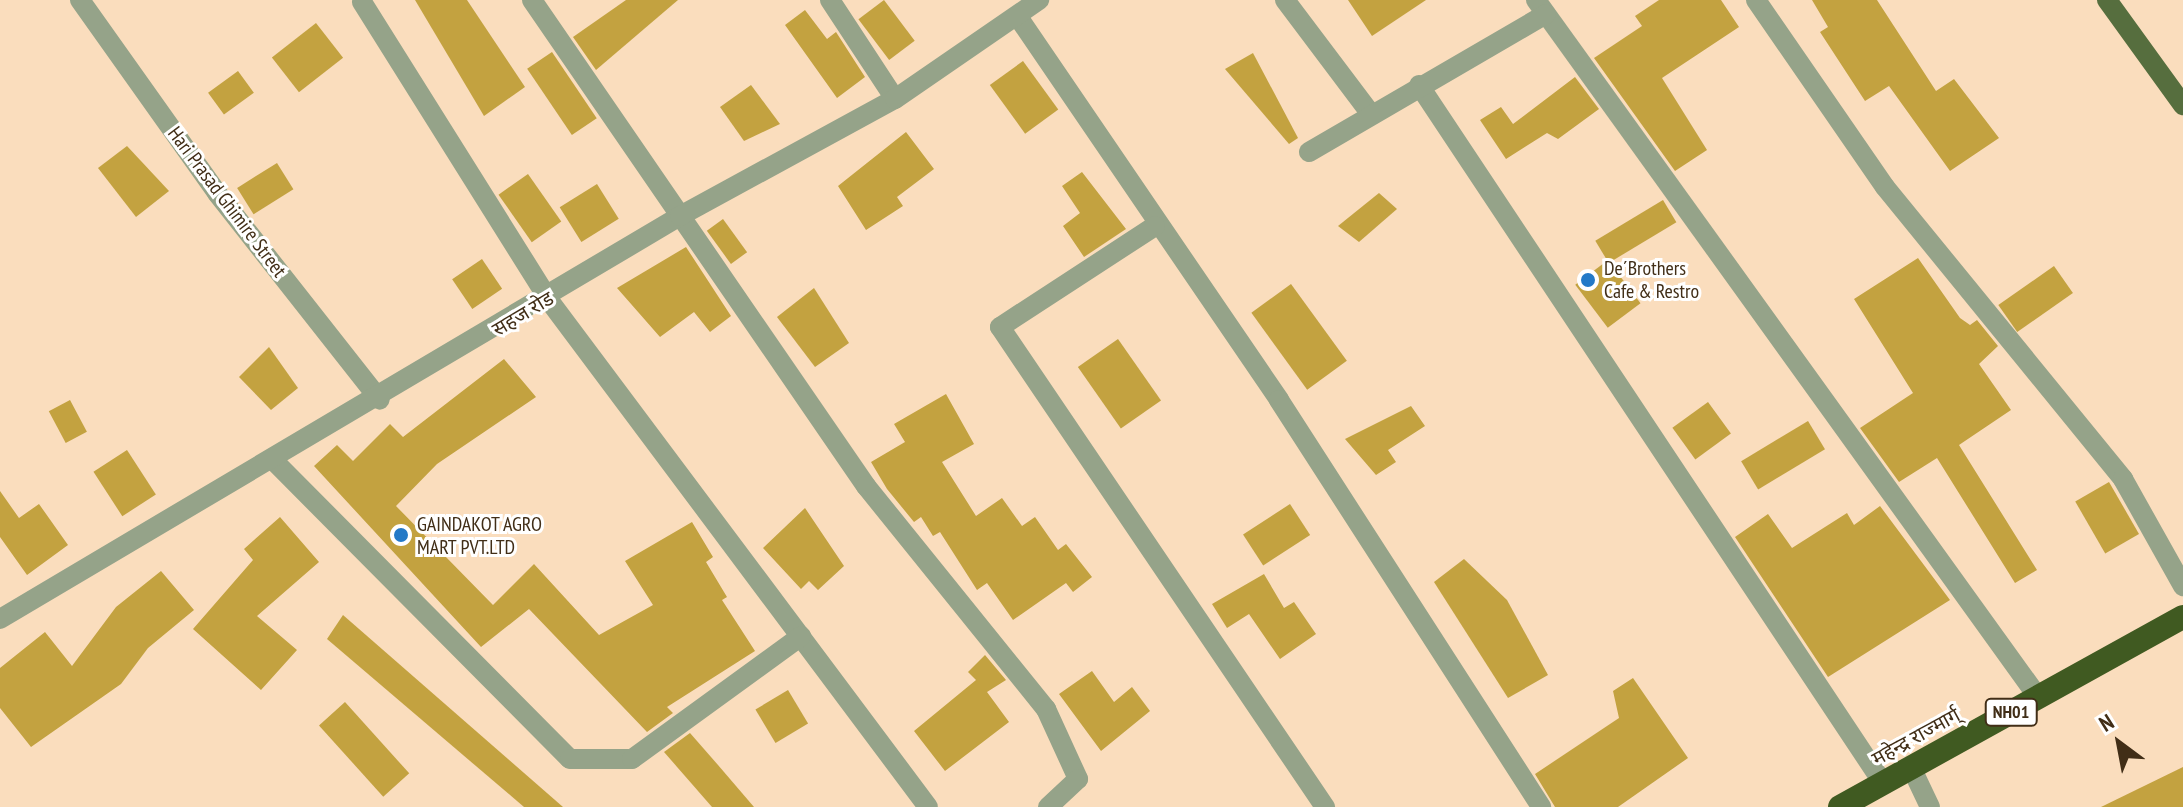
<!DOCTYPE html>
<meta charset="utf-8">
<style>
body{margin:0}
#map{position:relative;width:2183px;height:807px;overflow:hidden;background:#faddbd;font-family:"PT Sans Narrow","Noto Sans Devanagari",sans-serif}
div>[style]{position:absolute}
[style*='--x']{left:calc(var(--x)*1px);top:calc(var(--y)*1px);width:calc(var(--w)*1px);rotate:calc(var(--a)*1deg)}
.building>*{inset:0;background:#c3a240;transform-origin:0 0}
.minor>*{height:20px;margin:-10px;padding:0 10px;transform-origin:10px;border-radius:10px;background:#95a389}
.major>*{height:20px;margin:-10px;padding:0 10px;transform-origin:10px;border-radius:10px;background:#566e3e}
.highway>*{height:24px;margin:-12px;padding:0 12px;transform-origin:12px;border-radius:12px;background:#405a21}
.dots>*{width:22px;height:22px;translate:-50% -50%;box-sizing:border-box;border:4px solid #fff;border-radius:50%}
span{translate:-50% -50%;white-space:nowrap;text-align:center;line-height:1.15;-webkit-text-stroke:6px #fff;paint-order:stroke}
.shield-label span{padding:2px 6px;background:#fff;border:2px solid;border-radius:6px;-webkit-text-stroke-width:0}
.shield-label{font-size:18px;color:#412e17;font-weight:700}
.street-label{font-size:20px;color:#412e17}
.poi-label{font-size:20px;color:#412e17}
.left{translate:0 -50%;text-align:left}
.north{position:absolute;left:2079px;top:703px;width:80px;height:80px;-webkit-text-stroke:6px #fff;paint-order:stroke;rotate:328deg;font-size:22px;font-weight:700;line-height:32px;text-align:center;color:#412e17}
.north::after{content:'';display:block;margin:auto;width:28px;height:36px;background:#412e17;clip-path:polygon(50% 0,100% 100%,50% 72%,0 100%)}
</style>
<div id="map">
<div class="building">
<div style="clip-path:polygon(415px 0,467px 0,525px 87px,484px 116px)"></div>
<div style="clip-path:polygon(626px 0,678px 0,596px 70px,573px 37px)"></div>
<div style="left:884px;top:0;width:51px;height:32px;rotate:53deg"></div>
<div style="clip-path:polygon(1348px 0,1426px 0,1372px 36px)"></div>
<div style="clip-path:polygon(1659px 0,1721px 0,1739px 27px,1662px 78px,1707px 150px,1675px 171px,1594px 58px,1642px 26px,1635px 16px)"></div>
<div style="clip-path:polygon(1812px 0,1877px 0,1936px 91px,1954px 79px,1999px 138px,1950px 171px,1889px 86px,1865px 101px,1820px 32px,1828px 27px)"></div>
<div style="clip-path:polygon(805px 10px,827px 39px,836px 32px,865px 77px,837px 98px,785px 25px)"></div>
<div style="left:316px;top:23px;width:44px;height:56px;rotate:52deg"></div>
<div style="left:552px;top:52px;width:80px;height:30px;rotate:56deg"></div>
<div style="clip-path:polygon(1253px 53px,1298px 138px,1289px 144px,1225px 69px)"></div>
<div style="left:1023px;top:61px;width:60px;height:41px;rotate:54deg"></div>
<div style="left:238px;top:71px;width:27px;height:37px;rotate:54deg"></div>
<div style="clip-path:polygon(1575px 77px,1599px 109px,1558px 139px,1547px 133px,1506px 159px,1480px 120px,1501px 107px,1513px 124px)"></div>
<div style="clip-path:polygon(751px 85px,780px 124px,744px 141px,720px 107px)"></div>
<div style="clip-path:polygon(906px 132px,934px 169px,897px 197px,903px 206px,866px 230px,838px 186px)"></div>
<div style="clip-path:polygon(127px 146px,169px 191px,136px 217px,98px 168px)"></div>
<div style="left:277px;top:163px;width:31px;height:47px;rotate:58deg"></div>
<div style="clip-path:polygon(1082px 172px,1126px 229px,1084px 257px,1063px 226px,1080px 213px,1062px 186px)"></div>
<div style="left:528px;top:174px;width:58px;height:36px;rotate:55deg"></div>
<div style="left:597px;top:184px;width:41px;height:44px;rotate:58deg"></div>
<div style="clip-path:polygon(1379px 193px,1397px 209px,1359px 242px,1338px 226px)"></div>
<div style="left:1663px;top:200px;width:26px;height:79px;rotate:59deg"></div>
<div style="left:723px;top:219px;width:41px;height:20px;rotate:54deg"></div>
<div style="clip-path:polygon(686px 247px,731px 316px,710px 332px,694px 312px,660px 337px,617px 288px)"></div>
<div style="clip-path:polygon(1918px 258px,1960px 318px,1970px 325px,1977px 320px,1998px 346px,1979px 364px,2011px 410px,1959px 445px,2037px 570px,2015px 583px,1937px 458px,1899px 482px,1860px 428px,1913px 393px,1854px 299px)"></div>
<div style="left:482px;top:259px;width:36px;height:36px;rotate:56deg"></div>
<div style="left:1608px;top:260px;width:54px;height:41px;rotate:53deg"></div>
<div style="left:2054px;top:266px;width:33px;height:68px;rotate:55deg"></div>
<div style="left:1291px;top:284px;width:95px;height:49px;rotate:54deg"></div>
<div style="clip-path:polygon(814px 288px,849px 343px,815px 367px,777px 317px)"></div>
<div style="left:1118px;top:339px;width:75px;height:49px;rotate:55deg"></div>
<div style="clip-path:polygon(269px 347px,298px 388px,271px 410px,239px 377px)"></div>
<div style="clip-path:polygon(504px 359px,536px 397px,437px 464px,396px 506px,493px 605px,534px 564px,599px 635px,653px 605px,625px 561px,692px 522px,713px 557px,706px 562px,727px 597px,722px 600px,755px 651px,667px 707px,673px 713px,647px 732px,529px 609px,481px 647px,314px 466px,337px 445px,353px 461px,390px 424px,403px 437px)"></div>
<div style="clip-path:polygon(946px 394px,974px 444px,942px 462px,976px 516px,1002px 498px,1022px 526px,1035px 517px,1058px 550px,1066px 544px,1092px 577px,1073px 592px,1066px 583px,1013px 620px,987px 583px,977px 590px,940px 532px,933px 536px,921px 517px,914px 522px,887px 489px,871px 462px,905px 442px,894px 424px)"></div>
<div style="left:70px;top:400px;width:36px;height:24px;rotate:62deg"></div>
<div style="left:1708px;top:402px;width:39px;height:44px;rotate:54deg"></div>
<div style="clip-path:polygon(1411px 406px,1425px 426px,1388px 450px,1396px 462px,1376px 475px,1345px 439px)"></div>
<div style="left:1808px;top:421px;width:33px;height:78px;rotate:59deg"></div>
<div style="left:127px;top:450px;width:53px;height:40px;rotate:57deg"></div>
<div style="left:2109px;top:482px;width:60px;height:39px;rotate:60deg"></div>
<div style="clip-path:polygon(0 491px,19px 518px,39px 504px,68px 545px,27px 575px,0 537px)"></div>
<div style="left:1290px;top:504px;width:37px;height:56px;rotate:57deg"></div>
<div style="clip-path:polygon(1880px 506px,1950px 600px,1828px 677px,1735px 537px,1768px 514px,1792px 548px,1847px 513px,1854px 525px)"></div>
<div style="clip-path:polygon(805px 508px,844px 566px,818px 590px,809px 581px,801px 589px,763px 548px)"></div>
<div style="clip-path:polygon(280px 517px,319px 562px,257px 616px,297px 650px,261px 690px,193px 629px,253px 560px,244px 549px)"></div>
<div style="clip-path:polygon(1464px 559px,1507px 600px,1548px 675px,1508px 698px,1434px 582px)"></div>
<div style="clip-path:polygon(161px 571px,194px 610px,148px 648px,121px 684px,31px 747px,0 708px,0 668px,45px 632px,72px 666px,116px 607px)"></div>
<div style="clip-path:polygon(1264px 574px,1284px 608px,1294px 602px,1316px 634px,1280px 659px,1249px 614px,1227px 628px,1212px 604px)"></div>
<div style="clip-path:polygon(343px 615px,563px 807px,524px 807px,327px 639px)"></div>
<div style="clip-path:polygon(985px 655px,1006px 680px,987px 692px,1009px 722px,945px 771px,914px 731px,976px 680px,968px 672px)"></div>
<div style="clip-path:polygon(1092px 671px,1114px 702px,1132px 687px,1150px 711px,1101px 751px,1059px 694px)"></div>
<div style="clip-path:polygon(1633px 678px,1688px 758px,1618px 807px,1555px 807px,1535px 774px,1619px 718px,1613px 691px)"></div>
<div style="left:788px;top:690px;width:39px;height:38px;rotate:59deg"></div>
<div style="left:345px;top:702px;width:96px;height:35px;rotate:48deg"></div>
<div style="clip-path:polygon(690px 733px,718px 765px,754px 807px,712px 807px,664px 752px)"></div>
<div style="clip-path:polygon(2183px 767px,2183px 807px,2101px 807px)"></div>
</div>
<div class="minor">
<div style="--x:80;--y:0;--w:237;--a:54.6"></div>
<div style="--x:217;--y:193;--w:263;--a:51.8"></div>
<div style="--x:532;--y:0;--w:590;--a:55.5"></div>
<div style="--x:866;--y:486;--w:287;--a:51.1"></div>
<div style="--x:1046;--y:709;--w:77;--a:65.4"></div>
<div style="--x:1078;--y:779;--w:41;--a:137"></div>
<div style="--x:830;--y:0;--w:118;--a:56.7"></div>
<div style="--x:1285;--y:0;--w:141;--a:53"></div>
<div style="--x:1536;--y:0;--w:859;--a:54.24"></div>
<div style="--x:1756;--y:0;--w:227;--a:55.4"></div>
<div style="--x:1885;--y:187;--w:377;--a:50.8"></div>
<div style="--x:2123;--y:479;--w:123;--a:60.7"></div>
<div style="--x:362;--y:2;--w:350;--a:57.9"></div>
<div style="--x:548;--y:299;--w:634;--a:53.2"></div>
<div style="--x:1018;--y:17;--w:463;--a:55.7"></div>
<div style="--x:1279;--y:400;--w:484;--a:57.2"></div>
<div style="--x:1419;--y:85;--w:838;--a:56.39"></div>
<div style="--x:1309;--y:152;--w:274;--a:-30.2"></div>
<div style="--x:1155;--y:226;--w:185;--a:146.9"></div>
<div style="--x:1000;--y:327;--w:580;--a:55.9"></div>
<div style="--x:273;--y:460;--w:421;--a:45.2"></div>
<div style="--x:570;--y:759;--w:62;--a:0"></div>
<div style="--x:632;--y:759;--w:209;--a:-36"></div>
<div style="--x:0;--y:619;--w:790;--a:-30.65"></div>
<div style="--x:680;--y:216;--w:245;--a:-28.6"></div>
<div style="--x:895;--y:99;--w:175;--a:-34.5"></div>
<div style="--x:1911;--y:767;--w:44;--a:64.6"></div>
</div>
<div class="major">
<div style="--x:2107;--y:0;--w:130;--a:54.1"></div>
</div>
<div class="highway">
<div style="--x:1840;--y:807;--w:392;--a:-29"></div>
</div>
<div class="dots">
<div style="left:1588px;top:280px;background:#2379c7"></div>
<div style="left:401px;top:535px;background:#2379c7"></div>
</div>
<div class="shield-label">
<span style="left:2011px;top:712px">NH01</span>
</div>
<div class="street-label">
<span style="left:227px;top:202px;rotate:53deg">Hari Prasad Ghimire Street</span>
<span style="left:523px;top:314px;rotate:-31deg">सहज रोड</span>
<span style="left:1916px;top:737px;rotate:-29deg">महेन्द्र राज्मार्ग्</span>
</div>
<div class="poi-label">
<span class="left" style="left:1604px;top:280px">De´Brothers<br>Cafe &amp; Restro</span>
<span class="left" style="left:417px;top:536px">GAINDAKOT AGRO<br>MART PVT.LTD</span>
</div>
<div class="north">N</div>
</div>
